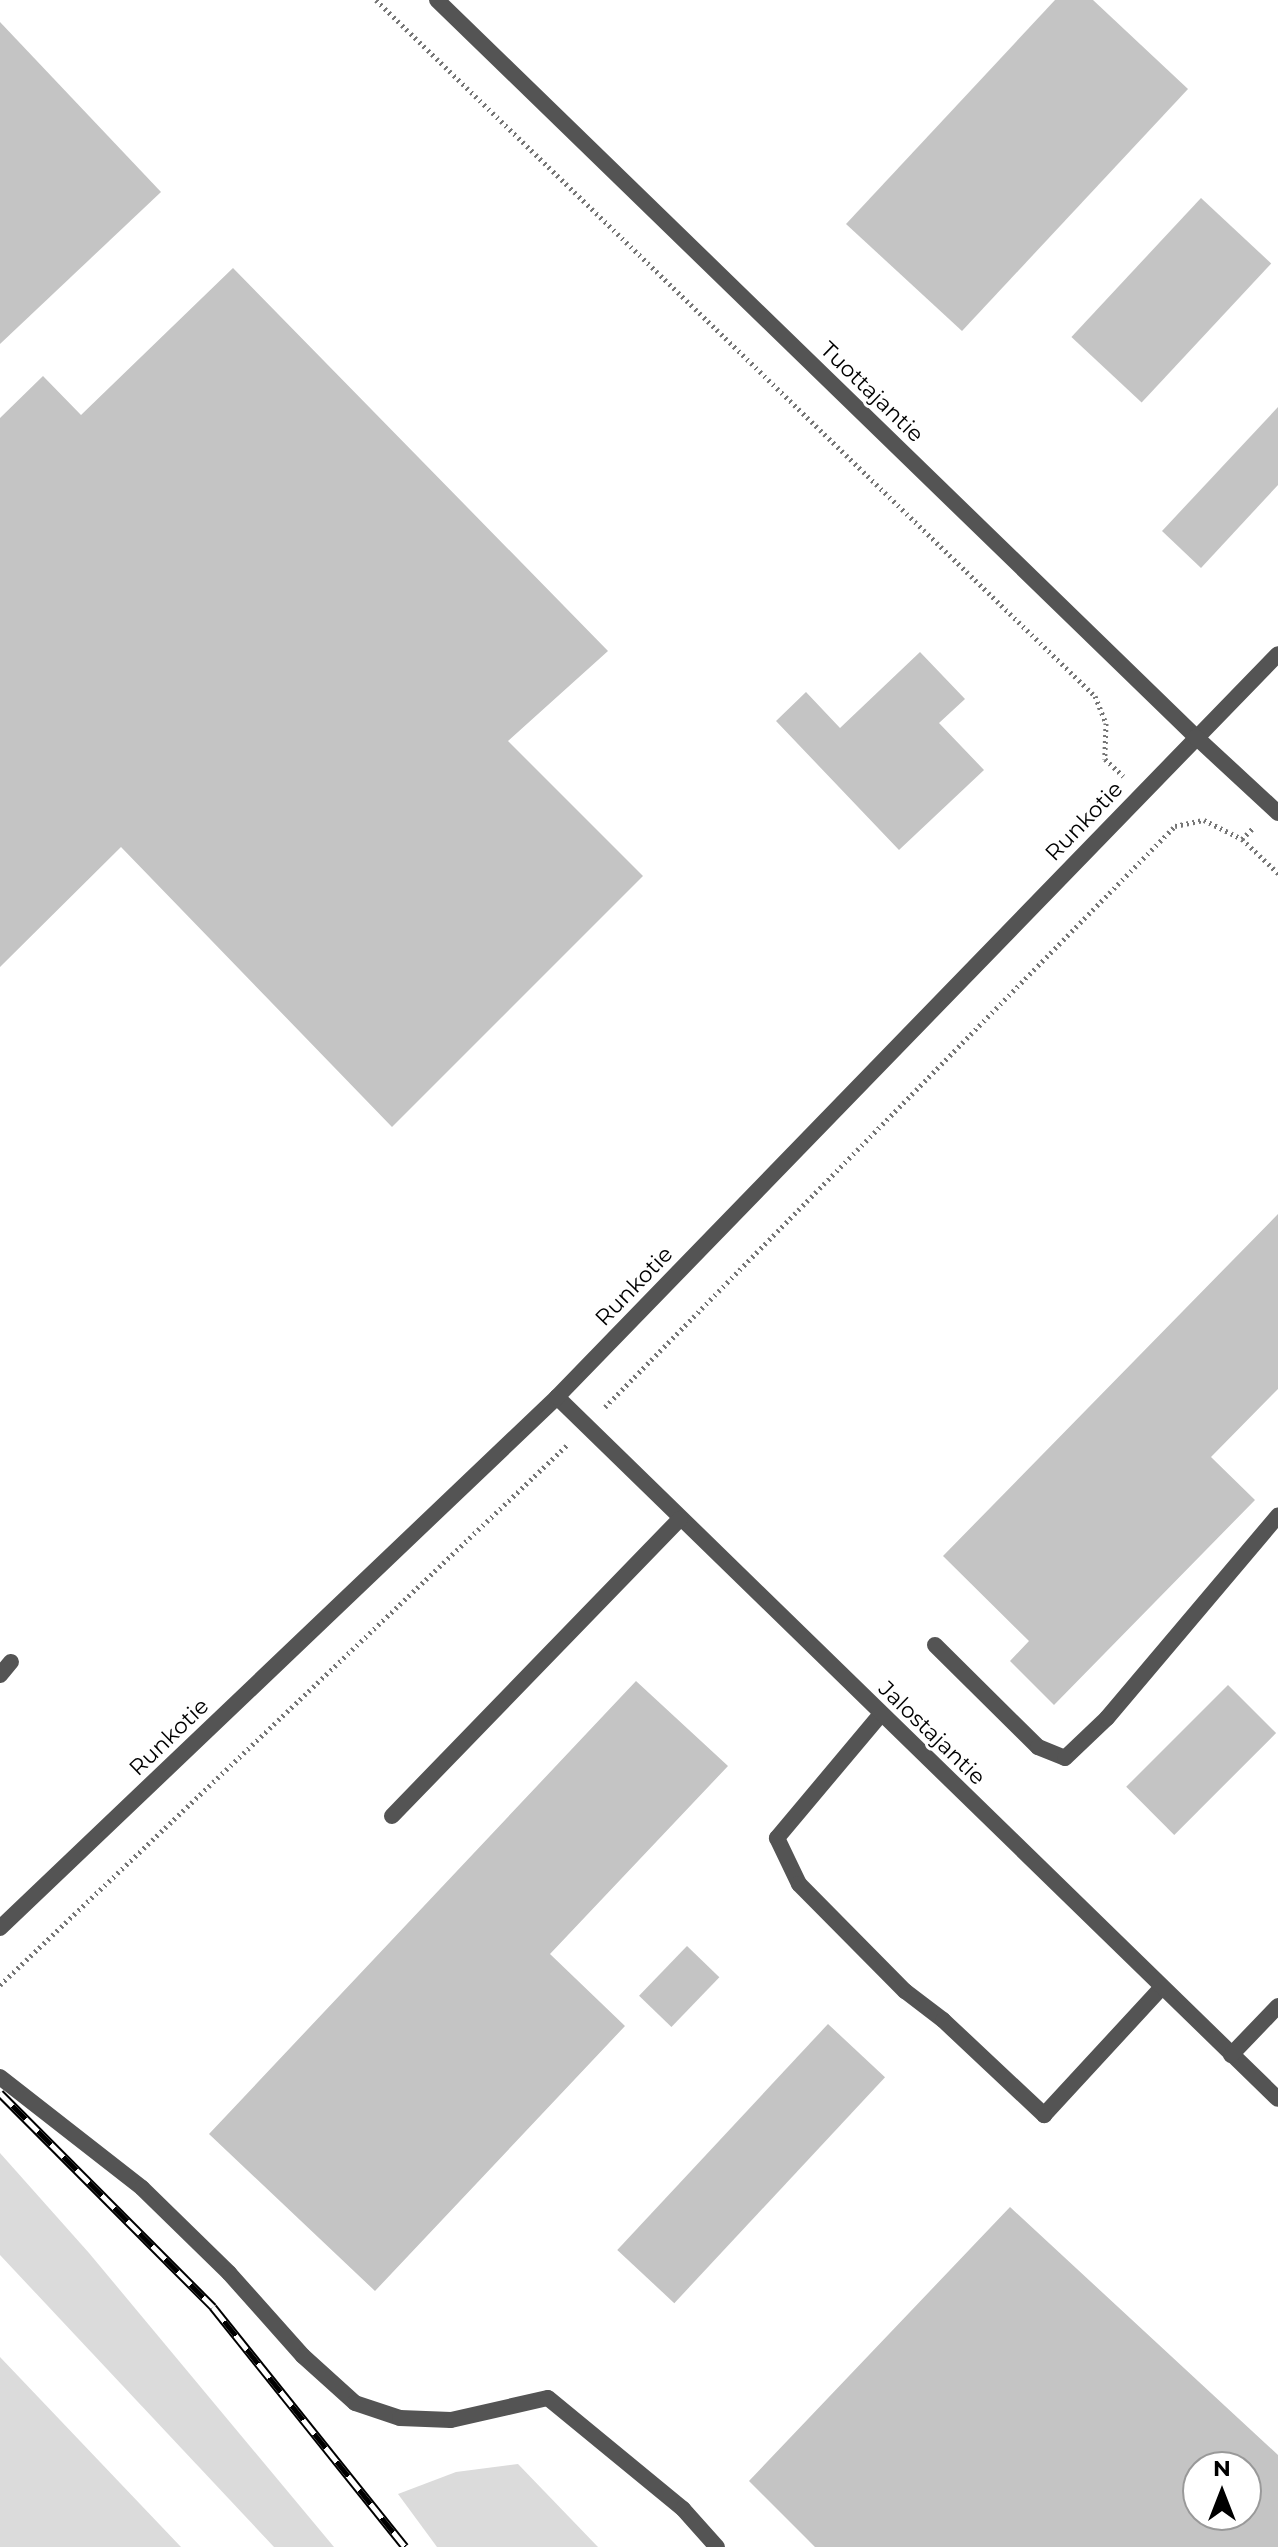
<!DOCTYPE html>
<style>
body{margin:0}
#map{position:relative;width:1278px;height:2547px;overflow:hidden;background:#fff;font-family:Montserrat,sans-serif}
div>[style]{position:absolute}
[style*='--x']{left:calc(var(--x)*1px);top:calc(var(--y)*1px);width:calc(var(--w)*1px);rotate:calc(var(--a)*1deg)}
.green>*{inset:0;background:#dbdbdb}
.building>*{inset:0;background:#c4c4c4;transform-origin:0 0}
.path>*{height:5px;margin-top:-2.5px;transform-origin:0;background:repeating-linear-gradient(90deg,#767676 0 2px,transparent 0 6px)}
.service>*{height:16px;margin:-8px;padding:0 8px;transform-origin:8px;border-radius:8px;background:#545454}
.minor>*{height:16px;margin:-8px;padding:0 8px;transform-origin:8px;border-radius:8px;background:#545454}
.tertiary>*{height:16px;margin:-8px;padding:0 8px;transform-origin:8px;border-radius:8px;background:#545454}
.rail>*{height:9px;margin-top:-4.5px;transform-origin:0;background:repeating-linear-gradient(90deg,#fff 0 18px,#000 0 36px);box-sizing:border-box;border-block:2px solid #000}
span{translate:-50% -50%;white-space:nowrap;text-align:center;line-height:1.15;-webkit-text-stroke:6px #fff;paint-order:stroke}
.street-label{font-size:22px;color:#000}
.north{position:absolute;left:1182px;top:2451px;width:80px;height:80px;box-sizing:border-box;background:#fff;border:2px solid #999;border-radius:50%;rotate:0deg;font-size:22px;font-weight:700;line-height:32px;text-align:center;color:#000}
.north::after{content:'';display:block;margin:auto;width:28px;height:36px;background:#000;clip-path:polygon(50% 0,100% 100%,50% 72%,0 100%)}
</style>
<div id="map">
<div class="green">
<div style="clip-path:polygon(0 2153px,89px 2253px,334px 2547px,274px 2547px,0 2255px)"></div>
<div style="clip-path:polygon(0 2357px,181px 2547px,0 2547px)"></div>
<div style="clip-path:polygon(518px 2464px,598px 2547px,437px 2547px,398px 2494px,456px 2472px)"></div>
</div>
<div class="building">
<div style="clip-path:polygon(1055px 0,1093px 0,1188px 89px,962px 331px,846px 224px)"></div>
<div style="clip-path:polygon(0 22px,161px 192px,0 344px)"></div>
<div style="left:1201px;top:198px;width:96px;height:190px;rotate:43deg"></div>
<div style="clip-path:polygon(233px 268px,608px 651px,508px 741px,643px 876px,392px 1127px,121px 847px,0 967px,0 418px,43px 376px,81px 415px)"></div>
<div style="clip-path:polygon(1278px 407px,1278px 485px,1201px 568px,1162px 531px)"></div>
<div style="clip-path:polygon(920px 652px,965px 699px,939px 723px,984px 770px,899px 850px,776px 721px,806px 692px,840px 728px)"></div>
<div style="clip-path:polygon(1278px 1214px,1278px 1389px,1211px 1457px,1255px 1500px,1054px 1705px,1010px 1661px,1029px 1641px,943px 1556px)"></div>
<div style="clip-path:polygon(636px 1681px,728px 1766px,550px 1954px,625px 2026px,375px 2291px,209px 2134px)"></div>
<div style="left:1228px;top:1685px;width:68px;height:144px;rotate:45deg"></div>
<div style="left:687px;top:1946px;width:45px;height:69px;rotate:44deg"></div>
<div style="left:828px;top:2024px;width:78px;height:309px;rotate:43deg"></div>
<div style="clip-path:polygon(evenodd,1010px 2207px,1278px 2455px,1278px 2547px,815px 2547px,749px 2481px,1010px 2207px,1198px 2467px,1246px 2467px,1246px 2515px,1198px 2515px,1198px 2467px)"></div>
</div>
<div class="path">
<div style="--x:376;--y:0;--w:1001;--a:44.07"></div>
<div style="--x:1095;--y:696;--w:29;--a:68"></div>
<div style="--x:1106;--y:723;--w:36;--a:92"></div>
<div style="--x:1105;--y:759;--w:25;--a:43"></div>
<div style="--x:1242;--y:839;--w:50;--a:43.4"></div>
<div style="--x:605;--y:1407;--w:814;--a:-45.55"></div>
<div style="--x:1175;--y:826;--w:30;--a:-12"></div>
<div style="--x:1204;--y:820;--w:42;--a:26.6"></div>
<div style="--x:1242;--y:839;--w:16;--a:-45"></div>
<div style="--x:0;--y:1985;--w:783;--a:-43.6"></div>
</div>
<div class="service">
<div style="--x:935;--y:1645;--w:145;--a:44.7"></div>
<div style="--x:1038;--y:1747;--w:29;--a:22"></div>
<div style="--x:1065;--y:1758;--w:58;--a:-43.6"></div>
<div style="--x:1107;--y:1718;--w:265;--a:-49.8"></div>
<div style="--x:0;--y:1675;--w:17;--a:-50"></div>
<div style="--x:881;--y:1714;--w:162;--a:130"></div>
<div style="--x:777;--y:1838;--w:51;--a:64.4"></div>
<div style="--x:799;--y:1884;--w:151;--a:45.3"></div>
<div style="--x:905;--y:1991;--w:48;--a:37.3"></div>
<div style="--x:943;--y:2020;--w:139;--a:43.2"></div>
<div style="--x:1044;--y:2115;--w:174;--a:-47.3"></div>
<div style="--x:0;--y:2077;--w:180;--a:38"></div>
<div style="--x:142;--y:2188;--w:122;--a:44.3"></div>
<div style="--x:229;--y:2273;--w:111;--a:48.3"></div>
<div style="--x:303;--y:2356;--w:70;--a:42.1"></div>
<div style="--x:355;--y:2403;--w:47;--a:18.4"></div>
<div style="--x:400;--y:2418;--w:51;--a:2.2"></div>
<div style="--x:451;--y:2420;--w:99;--a:-12.8"></div>
<div style="--x:548;--y:2398;--w:175;--a:39.4"></div>
<div style="--x:683;--y:2509;--w:51;--a:48.2"></div>
</div>
<div class="minor">
<div style="--x:557;--y:1397;--w:1006;--a:44.24"></div>
<div style="--x:392;--y:1816;--w:414;--a:-45.9"></div>
<div style="--x:0;--y:1928;--w:770;--a:-43.63"></div>
<div style="--x:557;--y:1397;--w:1035;--a:-45.86"></div>
<div style="--x:1231;--y:2055;--w:68;--a:-46.2"></div>
</div>
<div class="tertiary">
<div style="--x:437;--y:0;--w:1058;--a:44.16"></div>
<div style="--x:1196;--y:737;--w:112;--a:42.8"></div>
</div>
<div class="rail">
<div style="--x:0;--y:2093;--w:302;--a:45.1"></div>
<div style="--x:213;--y:2307;--w:307;--a:51.3"></div>
</div>
<div class="street-label">
<span style="left:872px;top:392px;rotate:44deg">Tuottajantie</span>
<span style="left:1084px;top:821px;rotate:-46deg">Runkotie</span>
<span style="left:634px;top:1286px;rotate:-46deg">Runkotie</span>
<span style="left:932px;top:1733px;rotate:44deg">Jalostajantie</span>
<span style="left:169px;top:1737px;rotate:-44deg">Runkotie</span>
</div>
<div class="north">N</div>
</div>
